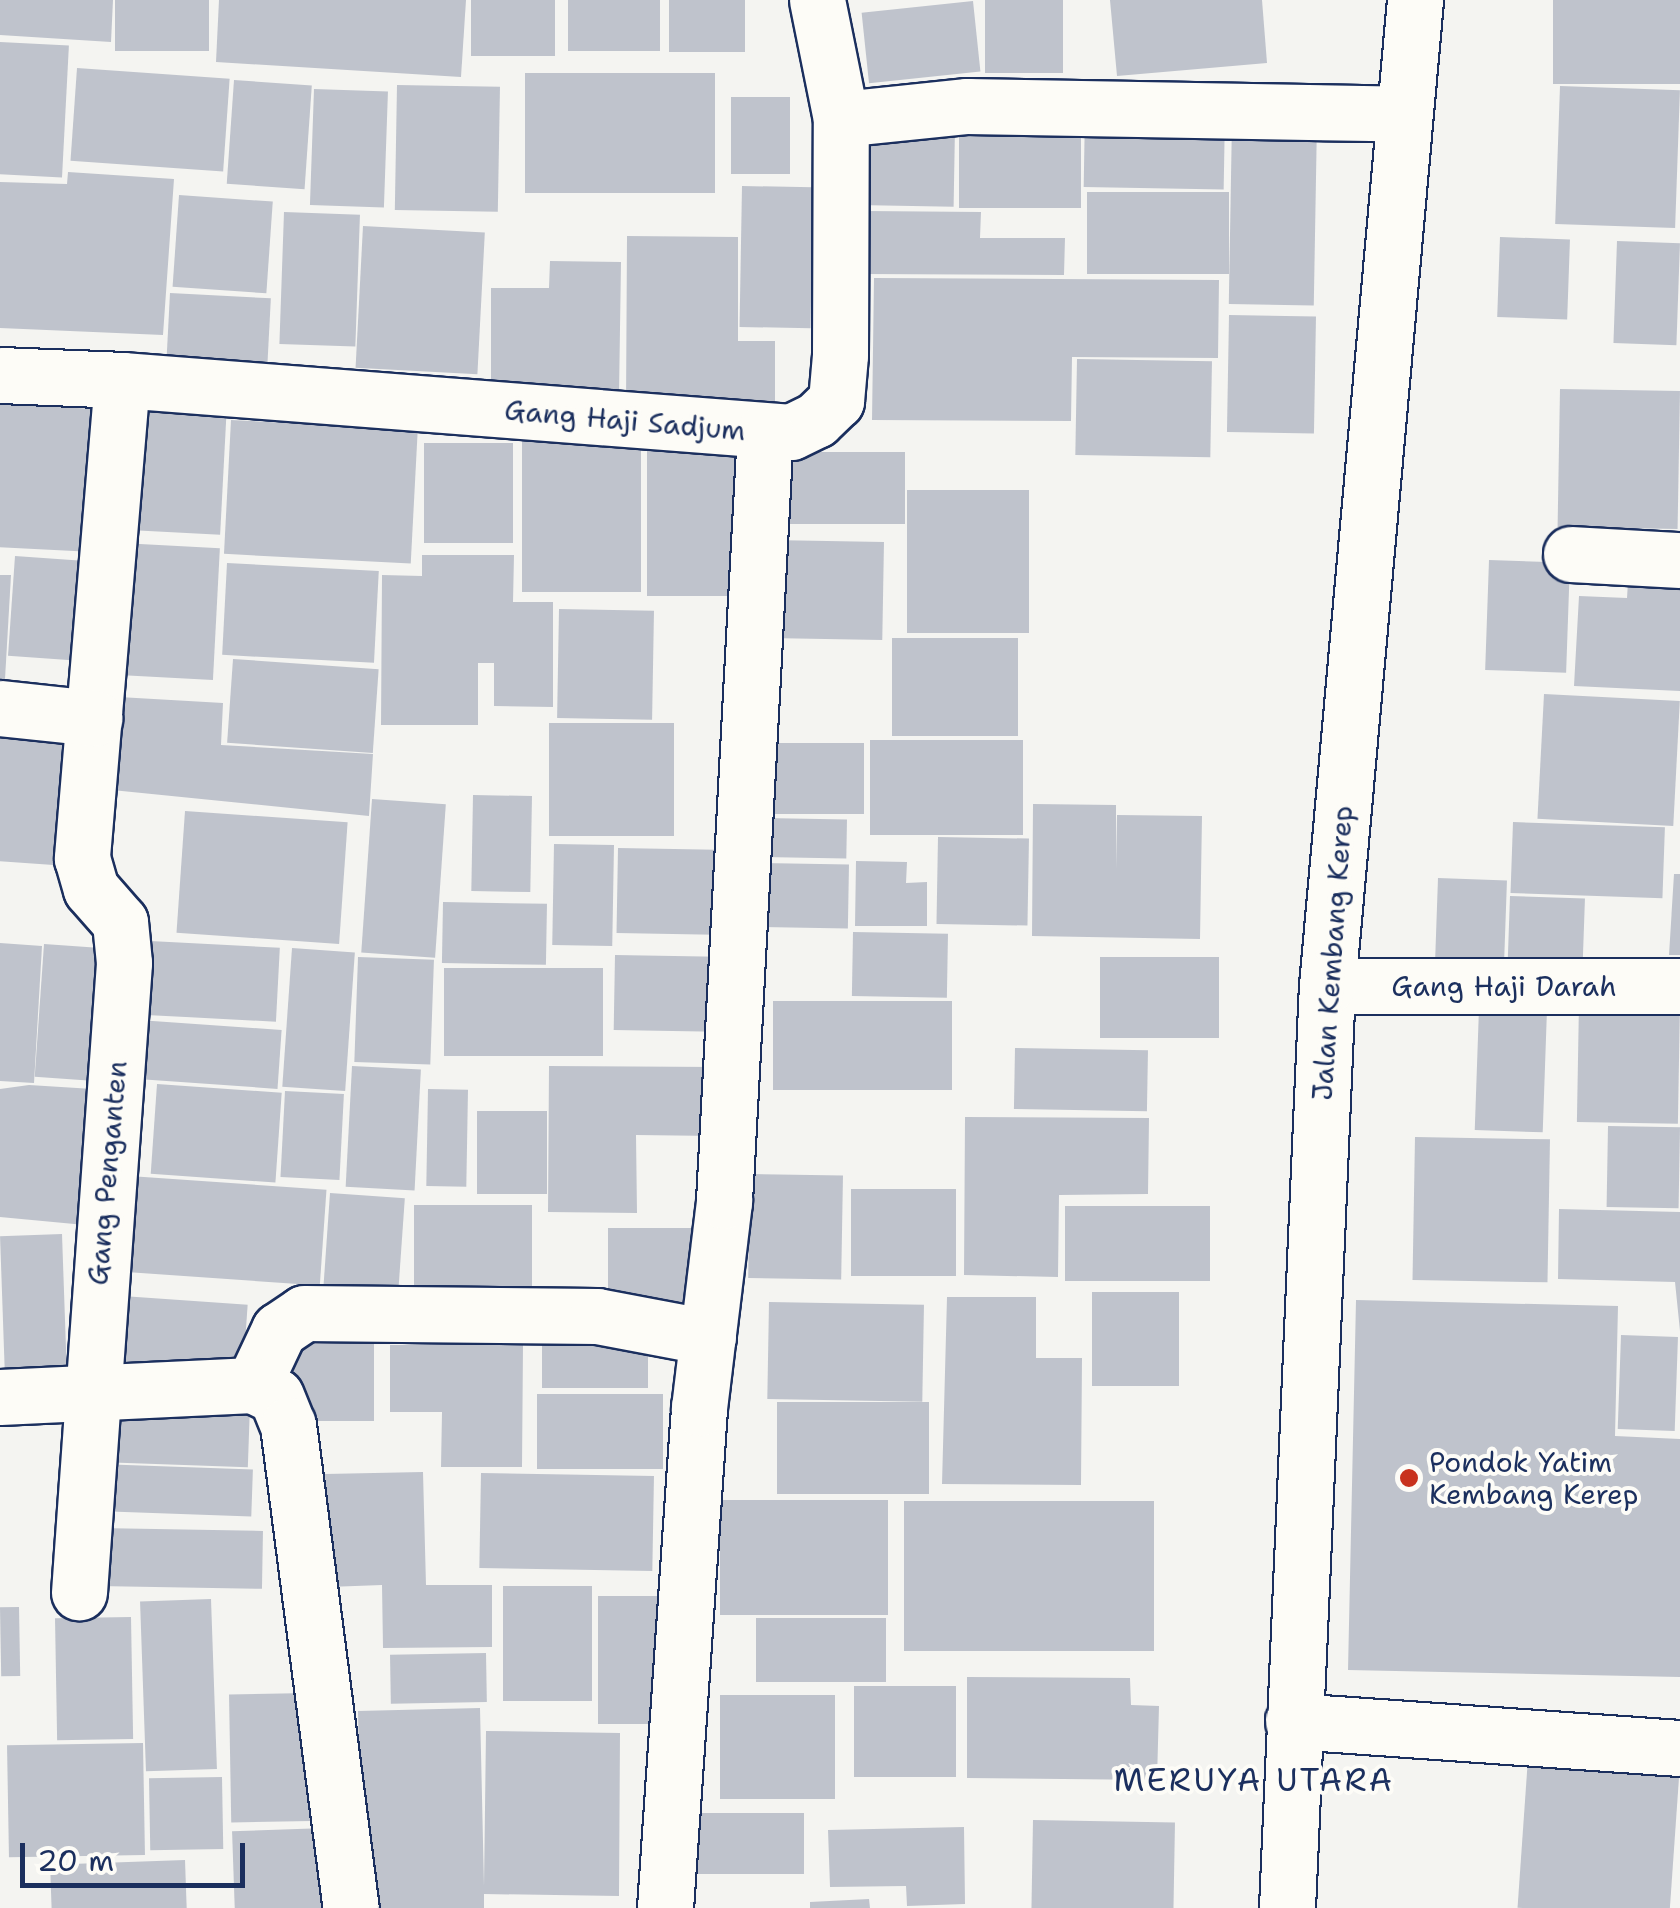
<!DOCTYPE html>
<style>
body{margin:0}
#map{position:relative;width:1680px;height:1908px;overflow:hidden;background:#f4f4f1;font-family:"Shantell Sans",sans-serif}
div>[style]{position:absolute}
[style*='--x']{left:calc(var(--x)*1px);top:calc(var(--y)*1px);width:calc(var(--w)*1px);rotate:calc(var(--a)*1deg)}
.building>*{inset:0;background:#bfc3cc;transform-origin:0 0}
.roads{filter:drop-shadow(2px 0 #1b2f5e) drop-shadow(-2px 0 #1b2f5e) drop-shadow(0 2px #1b2f5e) drop-shadow(0 -2px #1b2f5e)}
.minor>*{height:55px;margin:-27.5px;padding:0 27.5px;transform-origin:27.5px;border-radius:27.5px;background:#fdfcf7}
.primary>*{height:55px;margin:-27.5px;padding:0 27.5px;transform-origin:27.5px;border-radius:27.5px;background:#fdfcf7}
.dots>*{width:28px;height:28px;translate:-50% -50%;box-sizing:border-box;border:5px solid #fdfcf7;border-radius:50%}
span{translate:-50% -50%;white-space:nowrap;text-align:center;line-height:1.15;-webkit-text-stroke:8px #fdfcf7;paint-order:stroke}
.street-label{font-size:28px;color:#1b2f5e}
.poi-label{font-size:28px;color:#1b2f5e}
.left{translate:0 -50%;text-align:left}
.quarter-label{font-size:32px;color:#1b2f5e;letter-spacing:2.5px}
.scale{position:absolute;left:20px;top:1843px;width:225px;height:45px;box-sizing:border-box;border:5px solid #1b2f5e;border-top:0;padding-left:12px;font-size:30px;line-height:35px;white-space:nowrap;color:#1b2f5e;-webkit-text-stroke:8px #fdfcf7;paint-order:stroke}
</style>
<div id="map">
<div class="building">
<div style="clip-path:polygon(0 0,113px 0,111px 42px,0 35px)"></div>
<div style="left:115px;top:0;width:94px;height:51px"></div>
<div style="clip-path:polygon(219px 0,466px 0,461px 77px,216px 62px)"></div>
<div style="left:471px;top:0;width:84px;height:56px"></div>
<div style="left:568px;top:0;width:92px;height:51px"></div>
<div style="left:669px;top:0;width:76px;height:52px"></div>
<div style="left:985px;top:0;width:78px;height:73px"></div>
<div style="clip-path:polygon(1110px 0,1262px 0,1267px 63px,1117px 76px)"></div>
<div style="left:1553px;top:0;width:127px;height:84px"></div>
<div style="left:973px;top:1px;width:71px;height:112px;rotate:84deg"></div>
<div style="left:0;top:42px;width:69px;height:132px;rotate:3deg"></div>
<div style="left:77px;top:68px;width:153px;height:93px;rotate:4deg"></div>
<div style="left:525px;top:73px;width:190px;height:120px"></div>
<div style="left:234px;top:80px;width:78px;height:104px;rotate:4deg"></div>
<div style="left:397px;top:85px;width:103px;height:125px;rotate:1deg"></div>
<div style="left:1560px;top:86px;width:120px;height:138px;rotate:2deg"></div>
<div style="left:314px;top:89px;width:74px;height:116px;rotate:2deg"></div>
<div style="left:731px;top:97px;width:59px;height:77px"></div>
<div style="left:1085px;top:111px;width:140px;height:76px;rotate:1deg"></div>
<div style="left:959px;top:116px;width:122px;height:92px"></div>
<div style="left:1232px;top:120px;width:85px;height:184px;rotate:1deg"></div>
<div style="left:858px;top:126px;width:97px;height:79px;rotate:1deg"></div>
<div style="clip-path:polygon(68px 172px,174px 179px,163px 335px,0 328px,0 182px,67px 184px)"></div>
<div style="left:742px;top:186px;width:71px;height:141px;rotate:1deg"></div>
<div style="left:1087px;top:192px;width:142px;height:82px"></div>
<div style="left:179px;top:195px;width:94px;height:92px;rotate:4deg"></div>
<div style="clip-path:polygon(865px 211px,981px 212px,980px 238px,1065px 238px,1064px 275px,865px 274px)"></div>
<div style="left:284px;top:212px;width:76px;height:132px;rotate:2deg"></div>
<div style="left:363px;top:226px;width:122px;height:142px;rotate:3deg"></div>
<div style="clip-path:polygon(627px 236px,738px 237px,738px 341px,775px 341px,775px 408px,626px 407px)"></div>
<div style="left:1500px;top:237px;width:70px;height:80px;rotate:2deg"></div>
<div style="left:1617px;top:241px;width:63px;height:102px;rotate:2deg"></div>
<div style="clip-path:polygon(550px 261px,621px 262px,619px 395px,491px 394px,491px 288px,549px 288px)"></div>
<div style="clip-path:polygon(874px 278px,1219px 280px,1218px 358px,1072px 357px,1071px 421px,872px 420px)"></div>
<div style="left:170px;top:293px;width:101px;height:80px;rotate:3deg"></div>
<div style="left:1229px;top:315px;width:87px;height:117px;rotate:1deg"></div>
<div style="left:1077px;top:359px;width:135px;height:96px;rotate:1deg"></div>
<div style="left:1560px;top:389px;width:120px;height:138px;rotate:1deg"></div>
<div style="left:131px;top:401px;width:96px;height:129px;rotate:3deg"></div>
<div style="left:0;top:404px;width:111px;height:143px;rotate:3deg"></div>
<div style="left:231px;top:420px;width:187px;height:134px;rotate:3deg"></div>
<div style="left:522px;top:441px;width:119px;height:151px"></div>
<div style="left:424px;top:443px;width:89px;height:100px"></div>
<div style="left:647px;top:449px;width:88px;height:147px"></div>
<div style="left:772px;top:452px;width:133px;height:72px"></div>
<div style="left:907px;top:490px;width:122px;height:143px"></div>
<div style="left:770px;top:540px;width:114px;height:98px;rotate:1deg"></div>
<div style="left:121px;top:543px;width:99px;height:132px;rotate:3deg"></div>
<div style="clip-path:polygon(422px 555px,514px 555px,513px 602px,553px 602px,553px 707px,494px 706px,494px 663px,478px 663px,478px 725px,381px 725px,382px 575px,422px 576px)"></div>
<div style="left:15px;top:556px;width:78px;height:100px;rotate:4deg"></div>
<div style="left:1489px;top:560px;width:81px;height:110px;rotate:2deg"></div>
<div style="left:227px;top:563px;width:152px;height:92px;rotate:3deg"></div>
<div style="clip-path:polygon(1629px 566px,1680px 569px,1680px 691px,1574px 686px,1579px 596px,1627px 598px)"></div>
<div style="clip-path:polygon(0 575px,11px 575px,5px 679px,0 678px)"></div>
<div style="left:559px;top:609px;width:95px;height:109px;rotate:1deg"></div>
<div style="left:892px;top:638px;width:126px;height:98px"></div>
<div style="left:233px;top:659px;width:146px;height:84px;rotate:4deg"></div>
<div style="left:1544px;top:694px;width:136px;height:125px;rotate:3deg"></div>
<div style="clip-path:polygon(119px 697px,223px 703px,221px 745px,373px 754px,369px 816px,112px 790px)"></div>
<div style="left:549px;top:723px;width:125px;height:113px"></div>
<div style="left:0;top:726px;width:81px;height:135px;rotate:4deg"></div>
<div style="left:870px;top:740px;width:153px;height:95px"></div>
<div style="left:763px;top:743px;width:101px;height:71px"></div>
<div style="left:473px;top:795px;width:59px;height:96px;rotate:1deg"></div>
<div style="left:372px;top:799px;width:74px;height:154px;rotate:4deg"></div>
<div style="clip-path:polygon(1033px 804px,1116px 805px,1116px 869px,1117px 815px,1202px 816px,1200px 939px,1032px 936px)"></div>
<div style="left:185px;top:811px;width:163px;height:122px;rotate:4deg"></div>
<div style="left:764px;top:818px;width:83px;height:39px;rotate:1deg"></div>
<div style="left:1513px;top:822px;width:152px;height:71px;rotate:2deg"></div>
<div style="left:938px;top:837px;width:91px;height:87px;rotate:1deg"></div>
<div style="left:554px;top:844px;width:60px;height:101px;rotate:1deg"></div>
<div style="left:618px;top:848px;width:98px;height:85px;rotate:1deg"></div>
<div style="clip-path:polygon(856px 861px,907px 862px,906px 883px,927px 882px,927px 926px,855px 926px)"></div>
<div style="left:760px;top:863px;width:89px;height:64px;rotate:1deg"></div>
<div style="clip-path:polygon(1674px 874px,1680px 874px,1680px 955px,1669px 955px)"></div>
<div style="left:1438px;top:878px;width:69px;height:87px;rotate:2deg"></div>
<div style="left:1510px;top:896px;width:75px;height:74px;rotate:2deg"></div>
<div style="left:443px;top:902px;width:104px;height:61px;rotate:1deg"></div>
<div style="left:853px;top:932px;width:95px;height:64px;rotate:1deg"></div>
<div style="left:150px;top:941px;width:130px;height:74px;rotate:3deg"></div>
<div style="clip-path:polygon(0 943px,42px 946px,34px 1083px,0 1081px)"></div>
<div style="left:44px;top:944px;width:64px;height:133px;rotate:4deg"></div>
<div style="left:292px;top:948px;width:63px;height:139px;rotate:4deg"></div>
<div style="left:615px;top:955px;width:103px;height:75px;rotate:1deg"></div>
<div style="left:358px;top:957px;width:76px;height:105px;rotate:2deg"></div>
<div style="left:1100px;top:957px;width:119px;height:81px"></div>
<div style="left:444px;top:968px;width:159px;height:88px"></div>
<div style="left:773px;top:1001px;width:179px;height:89px"></div>
<div style="left:1579px;top:1002px;width:101px;height:120px;rotate:1deg"></div>
<div style="left:1479px;top:1008px;width:68px;height:122px;rotate:2deg"></div>
<div style="left:124px;top:1019px;width:158px;height:59px;rotate:4deg"></div>
<div style="left:1015px;top:1048px;width:133px;height:61px;rotate:1deg"></div>
<div style="left:352px;top:1066px;width:69px;height:121px;rotate:3deg"></div>
<div style="clip-path:polygon(549px 1066px,717px 1067px,716px 1136px,636px 1135px,637px 1213px,548px 1212px)"></div>
<div style="left:157px;top:1084px;width:125px;height:90px;rotate:4deg"></div>
<div style="clip-path:polygon(29px 1085px,93px 1089px,85px 1225px,0 1217px,0 1089px)"></div>
<div style="left:428px;top:1089px;width:40px;height:97px;rotate:1deg"></div>
<div style="left:285px;top:1091px;width:59px;height:86px;rotate:3deg"></div>
<div style="left:477px;top:1111px;width:70px;height:83px"></div>
<div style="clip-path:polygon(965px 1117px,1149px 1118px,1148px 1194px,1059px 1195px,1058px 1277px,964px 1275px)"></div>
<div style="left:1608px;top:1126px;width:72px;height:81px;rotate:1deg"></div>
<div style="left:1415px;top:1137px;width:135px;height:143px;rotate:1deg"></div>
<div style="left:750px;top:1174px;width:93px;height:104px;rotate:1deg"></div>
<div style="left:115px;top:1175px;width:212px;height:96px;rotate:4deg"></div>
<div style="left:851px;top:1189px;width:105px;height:87px"></div>
<div style="left:330px;top:1193px;width:75px;height:94px;rotate:4deg"></div>
<div style="left:414px;top:1205px;width:118px;height:99px"></div>
<div style="left:1065px;top:1206px;width:145px;height:75px"></div>
<div style="clip-path:polygon(1559px 1209px,1680px 1212px,1680px 1331px,1675px 1282px,1558px 1279px)"></div>
<div style="left:608px;top:1228px;width:89px;height:85px"></div>
<div style="left:62px;top:1234px;width:141px;height:62px;rotate:88deg"></div>
<div style="left:1092px;top:1292px;width:87px;height:94px"></div>
<div style="left:108px;top:1295px;width:140px;height:76px;rotate:4deg"></div>
<div style="clip-path:polygon(947px 1297px,1036px 1297px,1036px 1358px,1082px 1358px,1081px 1485px,942px 1484px)"></div>
<div style="clip-path:polygon(1356px 1300px,1618px 1306px,1615px 1436px,1680px 1439px,1680px 1677px,1348px 1670px)"></div>
<div style="left:769px;top:1302px;width:155px;height:97px;rotate:1deg"></div>
<div style="left:294px;top:1328px;width:80px;height:93px"></div>
<div style="left:542px;top:1331px;width:106px;height:57px"></div>
<div style="left:1621px;top:1335px;width:57px;height:94px;rotate:2deg"></div>
<div style="clip-path:polygon(390px 1345px,523px 1345px,522px 1467px,441px 1467px,442px 1412px,390px 1412px)"></div>
<div style="left:537px;top:1394px;width:126px;height:75px"></div>
<div style="left:101px;top:1402px;width:149px;height:60px;rotate:2deg"></div>
<div style="left:777px;top:1402px;width:152px;height:92px"></div>
<div style="left:98px;top:1464px;width:155px;height:47px;rotate:2deg"></div>
<div style="clip-path:polygon(423px 1472px,426px 1585px,492px 1585px,492px 1647px,383px 1648px,382px 1585px,328px 1587px,325px 1474px)"></div>
<div style="left:481px;top:1473px;width:173px;height:95px;rotate:1deg"></div>
<div style="left:720px;top:1500px;width:168px;height:115px"></div>
<div style="left:904px;top:1501px;width:250px;height:150px"></div>
<div style="left:98px;top:1528px;width:165px;height:58px;rotate:1deg"></div>
<div style="left:503px;top:1586px;width:89px;height:115px"></div>
<div style="left:598px;top:1596px;width:68px;height:128px"></div>
<div style="left:211px;top:1599px;width:170px;height:71px;rotate:88deg"></div>
<div style="left:19px;top:1607px;width:69px;height:19px;rotate:89deg"></div>
<div style="left:131px;top:1617px;width:122px;height:76px;rotate:89deg"></div>
<div style="left:756px;top:1618px;width:130px;height:64px"></div>
<div style="left:486px;top:1653px;width:49px;height:96px;rotate:89deg"></div>
<div style="clip-path:polygon(967px 1677px,1130px 1678px,1131px 1705px,1159px 1706px,1157px 1780px,967px 1778px)"></div>
<div style="left:854px;top:1686px;width:102px;height:91px"></div>
<div style="left:309px;top:1693px;width:128px;height:80px;rotate:89deg"></div>
<div style="left:720px;top:1695px;width:115px;height:104px"></div>
<div style="clip-path:polygon(480px 1708px,484px 1886px,486px 1731px,620px 1733px,619px 1896px,484px 1894px,484px 1908px,362px 1908px,358px 1711px)"></div>
<div style="left:143px;top:1743px;width:112px;height:136px;rotate:89deg"></div>
<div style="left:1528px;top:1758px;width:152px;height:150px;rotate:4deg"></div>
<div style="left:222px;top:1777px;width:72px;height:73px;rotate:89deg"></div>
<div style="left:687px;top:1813px;width:117px;height:61px"></div>
<div style="left:1033px;top:1820px;width:142px;height:88px;rotate:1deg"></div>
<div style="clip-path:polygon(964px 1827px,965px 1904px,907px 1906px,906px 1886px,830px 1887px,828px 1830px)"></div>
<div style="left:326px;top:1828px;width:80px;height:94px;rotate:88deg"></div>
<div style="left:185px;top:1860px;width:48px;height:135px;rotate:88deg"></div>
<div style="clip-path:polygon(869px 1899px,870px 1908px,810px 1908px,810px 1902px)"></div>
</div>
<div class="roads">
<div class="minor">
<div style="--x:841;--y:119;--w:127;--a:-5.9"></div>
<div style="--x:967;--y:106;--w:437;--a:1"></div>
<div style="--x:0;--y:375;--w:122;--a:2.3"></div>
<div style="--x:122;--y:380;--w:480;--a:94.8"></div>
<div style="--x:82;--y:858;--w:32;--a:74"></div>
<div style="--x:91;--y:889;--w:44;--a:48.7"></div>
<div style="--x:120;--y:922;--w:41;--a:84.4"></div>
<div style="--x:124;--y:963;--w:631;--a:94.09"></div>
<div style="--x:122;--y:380;--w:671;--a:4.44"></div>
<div style="--x:791;--y:432;--w:28;--a:-26"></div>
<div style="--x:816;--y:420;--w:28;--a:-44"></div>
<div style="--x:836;--y:401;--w:46;--a:-85"></div>
<div style="--x:840;--y:355;--w:236;--a:-89.8"></div>
<div style="--x:841;--y:119;--w:121;--a:-101.4"></div>
<div style="--x:1571;--y:554;--w:109;--a:3.2"></div>
<div style="--x:0;--y:708;--w:95;--a:6.1"></div>
<div style="--x:1327;--y:986;--w:353;--a:0"></div>
<div style="--x:253;--y:1385;--w:61;--a:-64.7"></div>
<div style="--x:279;--y:1330;--w:30;--a:-34"></div>
<div style="--x:304;--y:1313;--w:293;--a:0.6"></div>
<div style="--x:597;--y:1316;--w:113;--a:10.7"></div>
<div style="--x:0;--y:1397;--w:253;--a:-2.7"></div>
<div style="--x:253;--y:1385;--w:25;--a:26"></div>
<div style="--x:276;--y:1396;--w:31;--a:68"></div>
<div style="--x:288;--y:1425;--w:487;--a:82.6"></div>
<div style="--x:1293;--y:1721;--w:388;--a:4"></div>
<div style="--x:665;--y:1908;--w:501;--a:-86.11"></div>
<div style="--x:699;--y:1408;--w:209;--a:-83.1"></div>
<div style="--x:724;--y:1201;--w:771;--a:-86.95"></div>
</div>
<div class="primary">
<div style="--x:1287;--y:1908;--w:923;--a:-87.52"></div>
<div style="--x:1327;--y:986;--w:990;--a:-84.9"></div>
</div>
</div>
<div class="dots">
<div style="left:1409px;top:1478px;background:#c8321e"></div>
</div>
<div class="street-label">
<span style="left:625px;top:420px;rotate:5deg">Gang Haji Sadjum</span>
<span style="left:1332px;top:953px;rotate:-86deg">Jalan Kembang Kerep</span>
<span style="left:1504px;top:986px">Gang Haji Darah</span>
<span style="left:107px;top:1173px;rotate:-85deg">Gang Penganten</span>
</div>
<div class="poi-label">
<span class="left" style="left:1429px;top:1478px">Pondok Yatim<br>Kembang Kerep</span>
</div>
<div class="quarter-label">
<span style="left:1254px;top:1780px">MERUYA UTARA</span>
</div>
<div class="scale">20 m</div>
</div>
